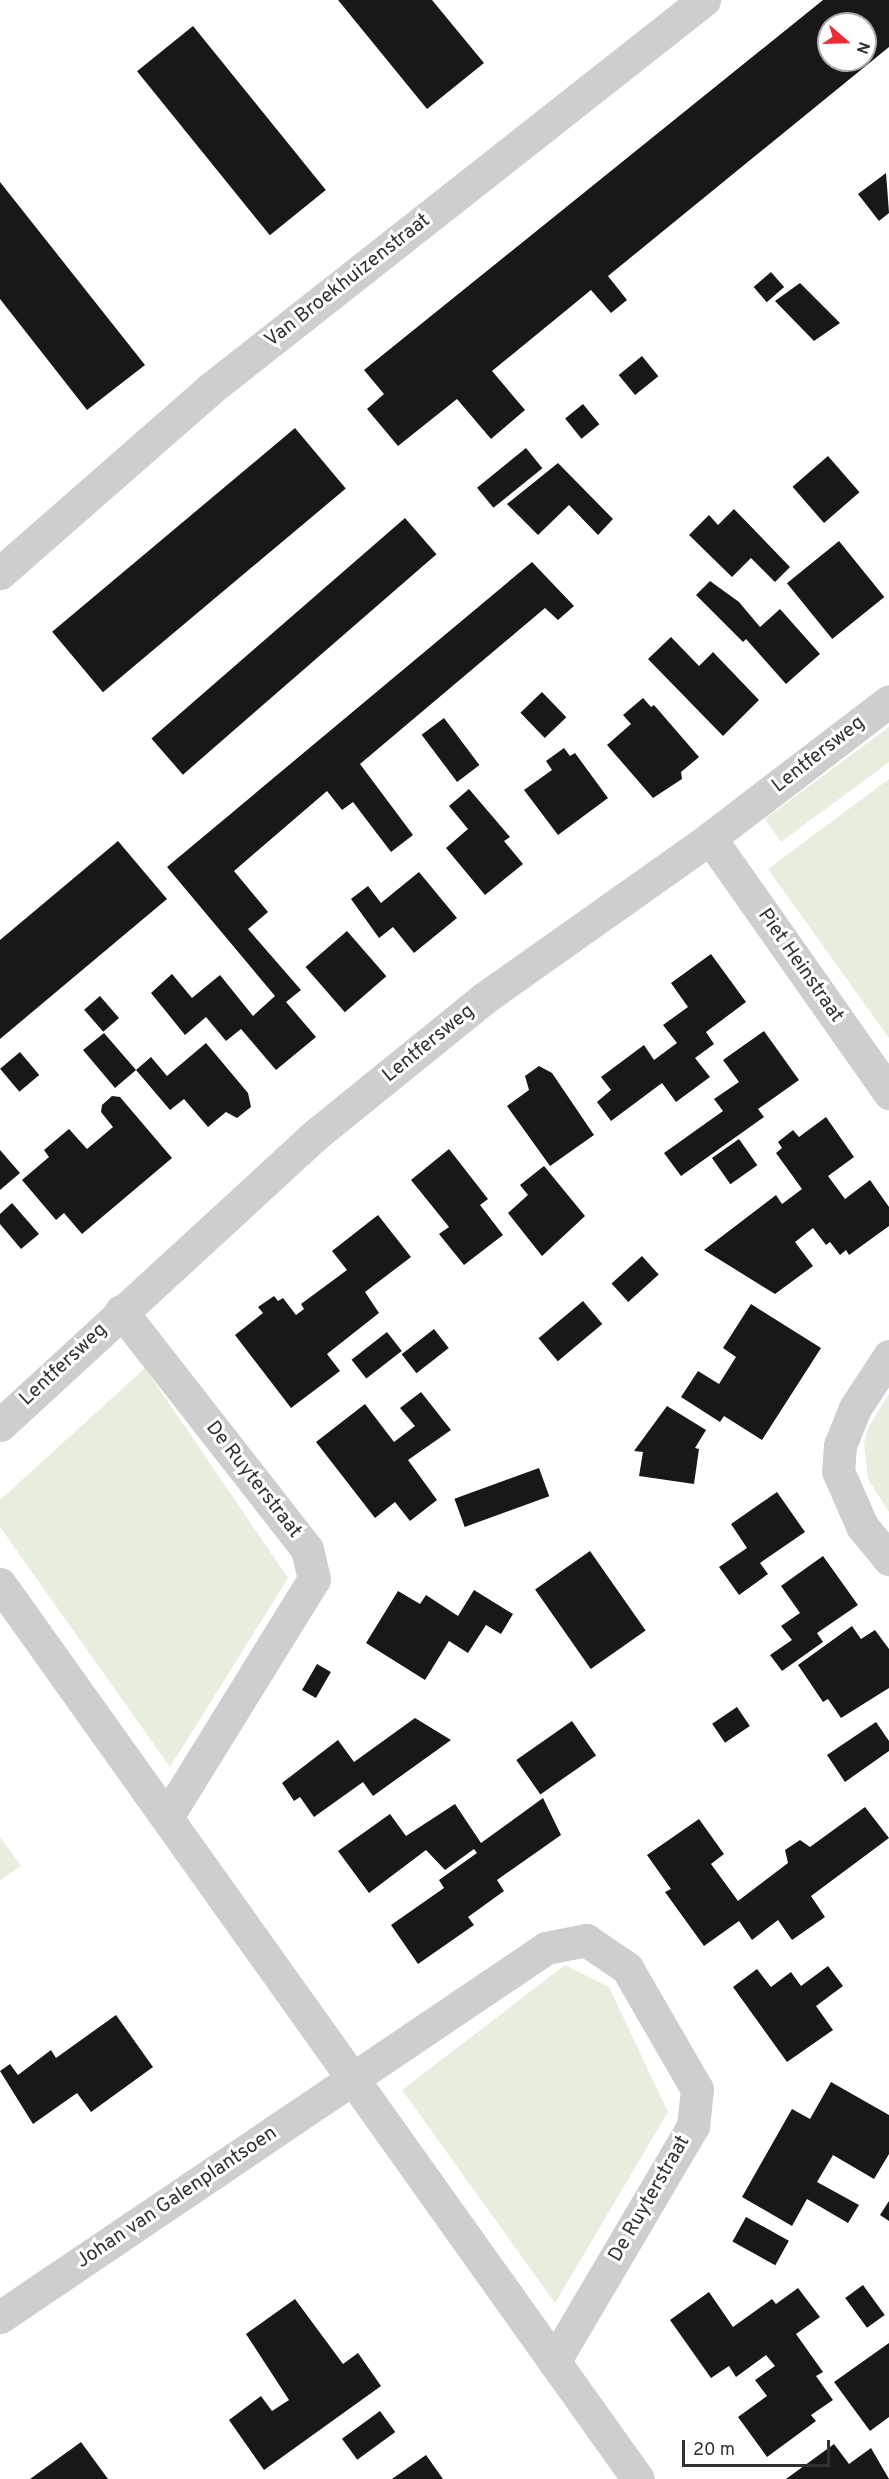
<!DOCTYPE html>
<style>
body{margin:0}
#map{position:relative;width:889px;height:2479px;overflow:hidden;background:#fff;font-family:Overpass,sans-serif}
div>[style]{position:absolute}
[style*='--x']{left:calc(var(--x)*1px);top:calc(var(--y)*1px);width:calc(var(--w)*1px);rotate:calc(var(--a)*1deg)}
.green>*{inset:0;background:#e7eede}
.building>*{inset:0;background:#181818;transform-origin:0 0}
.street>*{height:33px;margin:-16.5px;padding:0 16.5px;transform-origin:16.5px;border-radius:16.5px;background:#cecece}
span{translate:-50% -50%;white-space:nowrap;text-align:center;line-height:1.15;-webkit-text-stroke:6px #fff;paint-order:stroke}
.street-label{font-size:20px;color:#313131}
.north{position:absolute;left:817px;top:12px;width:60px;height:60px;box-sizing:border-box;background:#fff;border:2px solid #adadad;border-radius:50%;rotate:110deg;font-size:16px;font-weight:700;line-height:24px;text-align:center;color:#313131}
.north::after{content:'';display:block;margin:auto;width:21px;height:27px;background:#f02a35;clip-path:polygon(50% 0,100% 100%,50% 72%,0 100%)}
.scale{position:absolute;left:682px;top:2440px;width:148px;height:27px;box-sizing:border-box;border:3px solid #313131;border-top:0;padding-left:8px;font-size:18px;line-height:21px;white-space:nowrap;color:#313131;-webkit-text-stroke:4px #fff;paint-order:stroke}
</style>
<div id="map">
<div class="green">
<div style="clip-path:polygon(889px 727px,889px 762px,781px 842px,765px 819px)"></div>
<div style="clip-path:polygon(889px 779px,889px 1038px,768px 869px)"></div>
<div style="clip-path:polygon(145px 1368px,288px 1578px,170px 1767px,0 1527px,0 1500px)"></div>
<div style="clip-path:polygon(889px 1394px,889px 1512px,868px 1479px,864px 1444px,868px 1428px)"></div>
<div style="clip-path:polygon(0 1837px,21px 1866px,0 1880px)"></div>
<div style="clip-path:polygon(565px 1965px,609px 1987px,668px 2112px,555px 2303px,402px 2090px)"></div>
</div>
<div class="building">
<div style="clip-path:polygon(338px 0,432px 0,484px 63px,427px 109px)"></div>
<div style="clip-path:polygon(evenodd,823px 0,889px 0,889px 47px,608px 276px,627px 300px,611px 313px,591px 290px,492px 371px,525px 410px,491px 439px,457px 399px,398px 446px,367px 409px,384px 394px,364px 370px,823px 0,829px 24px,865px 24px,865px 60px,829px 60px,829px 24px)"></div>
<div style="left:193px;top:26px;width:211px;height:72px;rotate:51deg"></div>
<div style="clip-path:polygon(886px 173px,889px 213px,879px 221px,858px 194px)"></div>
<div style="clip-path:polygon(0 182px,145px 365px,87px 410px,0 299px)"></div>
<div style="left:771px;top:272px;width:20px;height:23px;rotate:49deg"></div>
<div style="clip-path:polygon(800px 283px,840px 323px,814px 341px,775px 301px)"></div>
<div style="left:642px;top:356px;width:26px;height:30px;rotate:51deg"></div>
<div style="left:583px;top:404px;width:26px;height:23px;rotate:51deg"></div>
<div style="left:295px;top:428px;width:79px;height:317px;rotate:50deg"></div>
<div style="left:526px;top:448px;width:26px;height:63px;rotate:51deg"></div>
<div style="left:828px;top:456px;width:48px;height:47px;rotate:49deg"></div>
<div style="clip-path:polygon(558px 463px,613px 519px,598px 535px,569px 505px,538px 535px,507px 504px)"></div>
<div style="clip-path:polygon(734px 509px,790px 567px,775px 582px,751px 558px,732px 577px,689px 535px,709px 515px,718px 525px)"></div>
<div style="left:405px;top:518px;width:48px;height:336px;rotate:49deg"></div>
<div style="left:839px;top:541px;width:72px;height:67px;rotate:51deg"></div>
<div style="clip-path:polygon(532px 562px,574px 606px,558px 620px,545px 608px,360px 764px,413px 835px,391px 852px,353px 802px,342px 810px,327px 791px,234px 871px,268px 912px,248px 929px,301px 990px,286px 1002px,316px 1037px,276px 1070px,241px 1029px,226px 1041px,206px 1017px,185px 1035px,151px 993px,172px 974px,192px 998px,220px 975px,253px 1016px,275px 996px,167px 867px)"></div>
<div style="clip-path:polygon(710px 581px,739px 602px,760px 627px,780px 609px,820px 654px,786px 684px,746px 639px,743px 642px,696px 595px)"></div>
<div style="clip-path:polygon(671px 637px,699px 666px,713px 652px,759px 700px,723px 736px,648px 659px)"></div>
<div style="left:542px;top:692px;width:35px;height:30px;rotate:46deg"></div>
<div style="clip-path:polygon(643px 698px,651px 707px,654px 705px,699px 757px,681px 772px,682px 779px,653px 798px,607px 745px,631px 724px,623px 715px)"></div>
<div style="left:444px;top:718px;width:59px;height:28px;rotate:53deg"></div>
<div style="clip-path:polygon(564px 748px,570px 756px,575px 753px,608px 798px,558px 835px,524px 790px,552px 770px,546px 761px)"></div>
<div style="clip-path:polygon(469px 789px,510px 837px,504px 841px,523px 864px,485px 895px,446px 848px,468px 829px,449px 806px)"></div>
<div style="clip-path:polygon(118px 841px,167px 899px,0 1039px,0 940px)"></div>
<div style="clip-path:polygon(419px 872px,457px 918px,414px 953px,393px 927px,379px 938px,351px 899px,368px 886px,381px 903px)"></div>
<div style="left:347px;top:931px;width:60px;height:55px;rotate:49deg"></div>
<div style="clip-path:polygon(711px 954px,746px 1002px,706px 1032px,714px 1044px,695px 1058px,710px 1077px,676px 1102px,662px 1083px,611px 1121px,597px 1102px,611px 1090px,601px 1077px,644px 1045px,654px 1060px,677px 1043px,663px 1025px,688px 1007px,671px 983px)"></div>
<div style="left:100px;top:996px;width:29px;height:21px;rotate:49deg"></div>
<div style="clip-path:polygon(764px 1031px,799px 1080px,758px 1109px,764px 1117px,681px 1176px,664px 1153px,723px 1111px,714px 1099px,739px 1082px,723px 1060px)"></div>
<div style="clip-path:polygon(104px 1033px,136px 1070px,151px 1057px,167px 1076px,206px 1043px,248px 1093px,251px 1107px,237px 1118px,226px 1112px,208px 1127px,184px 1099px,170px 1110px,136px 1070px,115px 1088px,83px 1050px)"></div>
<div style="left:20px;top:1052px;width:30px;height:26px;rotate:50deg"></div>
<div style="clip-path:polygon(539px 1066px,552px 1073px,594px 1135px,550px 1166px,507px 1106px,529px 1090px,525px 1076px)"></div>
<div style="clip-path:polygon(112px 1096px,120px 1097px,172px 1158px,82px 1234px,64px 1213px,56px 1220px,22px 1180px,49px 1157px,44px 1150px,69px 1129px,87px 1149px,113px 1127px,101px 1112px,102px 1105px)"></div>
<div style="clip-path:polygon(826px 1117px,854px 1157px,828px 1176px,845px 1199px,870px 1180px,889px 1207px,889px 1226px,849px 1255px,846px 1250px,840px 1255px,830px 1242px,826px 1245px,813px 1228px,795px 1242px,813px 1266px,775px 1294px,704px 1250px,776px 1195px,782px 1204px,802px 1189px,776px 1153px,782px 1148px,778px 1142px,793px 1130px,799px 1137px)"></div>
<div style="left:739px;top:1139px;width:32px;height:33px;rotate:55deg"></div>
<div style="clip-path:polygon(449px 1149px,488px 1199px,480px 1205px,503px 1235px,464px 1265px,439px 1234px,449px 1227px,411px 1180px)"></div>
<div style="clip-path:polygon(0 1150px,20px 1173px,0 1190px)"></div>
<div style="clip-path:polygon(544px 1166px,585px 1216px,542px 1256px,508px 1213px,528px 1195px,520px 1185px)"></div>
<div style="clip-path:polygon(12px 1203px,39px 1234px,21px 1249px,0 1224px,0 1214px)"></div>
<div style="clip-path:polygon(378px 1215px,411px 1257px,365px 1292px,379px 1313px,327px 1354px,340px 1371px,291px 1408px,235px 1335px,263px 1313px,258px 1307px,274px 1296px,278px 1301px,283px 1298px,296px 1315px,304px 1309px,301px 1304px,347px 1270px,332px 1251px)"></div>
<div style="left:642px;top:1256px;width:25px;height:41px;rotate:48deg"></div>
<div style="left:583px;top:1301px;width:30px;height:58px;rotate:50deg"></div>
<div style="clip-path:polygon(751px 1304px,821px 1348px,762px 1440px,724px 1416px,720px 1422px,681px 1397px,698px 1371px,719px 1384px,736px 1357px,723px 1348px)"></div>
<div style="left:434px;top:1329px;width:24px;height:41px;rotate:52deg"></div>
<div style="left:387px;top:1332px;width:24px;height:45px;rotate:52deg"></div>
<div style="clip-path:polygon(421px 1392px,451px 1430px,408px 1460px,437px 1500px,410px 1521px,395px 1502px,375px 1518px,316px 1442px,365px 1404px,394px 1442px,415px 1426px,400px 1408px)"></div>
<div style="clip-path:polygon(667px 1406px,706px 1430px,695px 1448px,699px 1449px,694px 1484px,639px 1476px,643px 1452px,634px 1451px)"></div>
<div style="left:539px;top:1468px;width:30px;height:90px;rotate:70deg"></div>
<div style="clip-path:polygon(777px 1492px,805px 1532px,760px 1563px,768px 1574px,739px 1595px,719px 1567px,747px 1548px,731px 1524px)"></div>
<div style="left:590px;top:1551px;width:97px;height:67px;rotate:55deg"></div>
<div style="clip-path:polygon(823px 1556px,858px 1605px,817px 1633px,823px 1642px,782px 1671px,770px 1655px,792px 1640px,781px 1626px,800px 1613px,781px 1586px)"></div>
<div style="clip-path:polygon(474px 1590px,513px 1614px,501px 1634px,486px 1625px,468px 1653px,449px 1641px,425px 1680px,366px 1643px,398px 1591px,420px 1604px,426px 1595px,458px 1616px)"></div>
<div style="clip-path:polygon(852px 1626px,861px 1639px,875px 1630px,889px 1649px,889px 1688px,841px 1718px,828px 1699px,823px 1702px,798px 1665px)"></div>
<div style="left:317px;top:1664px;width:16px;height:30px;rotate:30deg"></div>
<div style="left:737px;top:1707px;width:23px;height:30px;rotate:56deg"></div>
<div style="clip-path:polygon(415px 1718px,451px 1740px,373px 1796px,363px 1782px,314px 1817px,300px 1797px,294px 1801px,282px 1783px,338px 1740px,354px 1762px)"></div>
<div style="left:572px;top:1721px;width:42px;height:68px;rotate:55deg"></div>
<div style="clip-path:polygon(876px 1722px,889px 1741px,889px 1751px,845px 1782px,827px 1755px)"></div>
<div style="clip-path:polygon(543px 1798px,561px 1835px,497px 1880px,504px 1891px,468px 1917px,474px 1925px,418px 1964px,391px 1925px,444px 1888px,439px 1880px,477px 1853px,474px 1849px,445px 1870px,426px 1850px,369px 1893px,338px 1851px,390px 1814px,406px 1836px,455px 1804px,481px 1843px)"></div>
<div style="clip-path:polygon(865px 1807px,889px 1838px,811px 1896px,825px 1917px,792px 1940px,778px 1920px,752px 1940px,739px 1921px,704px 1946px,665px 1892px,671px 1889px,647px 1855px,699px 1819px,724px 1854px,711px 1864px,738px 1901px,788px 1863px,785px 1850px,800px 1840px,810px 1847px)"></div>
<div style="clip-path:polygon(828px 1966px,843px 1986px,816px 2006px,833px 2030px,787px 2062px,733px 1987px,757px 1969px,771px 1987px,791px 1972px,801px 1986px)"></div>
<div style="clip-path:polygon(116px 2015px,153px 2067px,91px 2112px,77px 2093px,33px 2124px,0 2071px,10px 2064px,18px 2075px,51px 2050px,56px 2058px)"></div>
<div style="clip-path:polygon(831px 2082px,889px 2115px,889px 2154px,874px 2179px,833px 2155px,817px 2182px,859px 2205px,848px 2223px,807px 2199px,792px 2226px,742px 2197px,792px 2109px,810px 2119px)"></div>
<div style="clip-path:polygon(889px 2201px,889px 2221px,880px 2215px)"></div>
<div style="left:746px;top:2217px;width:49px;height:28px;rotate:29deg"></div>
<div style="left:863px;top:2285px;width:37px;height:22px;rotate:54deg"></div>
<div style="clip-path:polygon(798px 2288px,820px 2317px,796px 2334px,823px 2372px,816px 2376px,833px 2400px,811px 2415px,816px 2421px,767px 2457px,738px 2417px,767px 2396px,755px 2380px,775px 2366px,766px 2355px,736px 2377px,729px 2366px,711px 2378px,670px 2320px,709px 2292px,733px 2327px,772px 2299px,776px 2304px)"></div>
<div style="clip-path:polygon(295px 2299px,343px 2364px,358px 2353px,381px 2386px,264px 2470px,229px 2420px,261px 2396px,272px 2411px,289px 2400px,246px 2334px)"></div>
<div style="clip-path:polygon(889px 2343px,889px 2417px,870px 2431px,834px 2382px)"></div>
<div style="left:380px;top:2411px;width:26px;height:47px;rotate:54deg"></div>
<div style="clip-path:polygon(81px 2442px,108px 2479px,30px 2479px)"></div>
<div style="clip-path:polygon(834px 2444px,849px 2464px,871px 2448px,889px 2479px,786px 2479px)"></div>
<div style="clip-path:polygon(426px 2455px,443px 2479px,392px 2479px)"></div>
</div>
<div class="street">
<div style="--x:0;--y:573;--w:279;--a:-41.2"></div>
<div style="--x:210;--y:389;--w:629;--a:-38.22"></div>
<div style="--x:710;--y:838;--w:312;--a:54.9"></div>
<div style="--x:121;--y:1311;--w:302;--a:52"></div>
<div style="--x:307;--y:1549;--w:31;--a:77"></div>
<div style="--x:314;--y:1579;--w:278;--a:121.7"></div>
<div style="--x:889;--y:1356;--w:62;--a:123.2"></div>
<div style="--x:855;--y:1408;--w:40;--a:112"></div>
<div style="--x:840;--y:1445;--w:26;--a:94"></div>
<div style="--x:838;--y:1471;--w:60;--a:66.4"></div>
<div style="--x:862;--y:1526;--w:43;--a:50.7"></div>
<div style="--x:0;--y:1425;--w:427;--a:-42.6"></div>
<div style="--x:314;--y:1136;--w:218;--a:-39"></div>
<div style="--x:483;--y:999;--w:278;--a:-35.3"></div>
<div style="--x:710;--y:838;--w:225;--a:-37.4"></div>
<div style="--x:0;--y:1584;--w:1099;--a:54.52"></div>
<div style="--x:0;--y:2317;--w:659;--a:-34.05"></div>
<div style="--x:546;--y:1948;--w:41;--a:-11.3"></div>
<div style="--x:586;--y:1940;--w:50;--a:34.3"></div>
<div style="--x:627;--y:1968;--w:140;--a:60"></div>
<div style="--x:697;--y:2089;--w:37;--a:96"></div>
<div style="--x:693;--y:2126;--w:274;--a:120.5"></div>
</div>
<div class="street-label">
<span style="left:348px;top:281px;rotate:-38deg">Van Broekhuizenstraat</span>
<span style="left:819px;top:755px;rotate:-38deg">Lentfersweg</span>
<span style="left:800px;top:966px;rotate:55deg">Piet Heinstraat</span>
<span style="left:429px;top:1044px;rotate:-39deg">Lentfersweg</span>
<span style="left:64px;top:1365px;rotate:-43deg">Lentfersweg</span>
<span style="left:253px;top:1480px;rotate:52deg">De Ruyterstraat</span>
<span style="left:177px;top:2198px;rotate:-34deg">Johan van Galenplantsoen</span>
<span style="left:650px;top:2199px;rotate:-60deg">De Ruyterstraat</span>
</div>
<div class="north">N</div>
<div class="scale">20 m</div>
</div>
